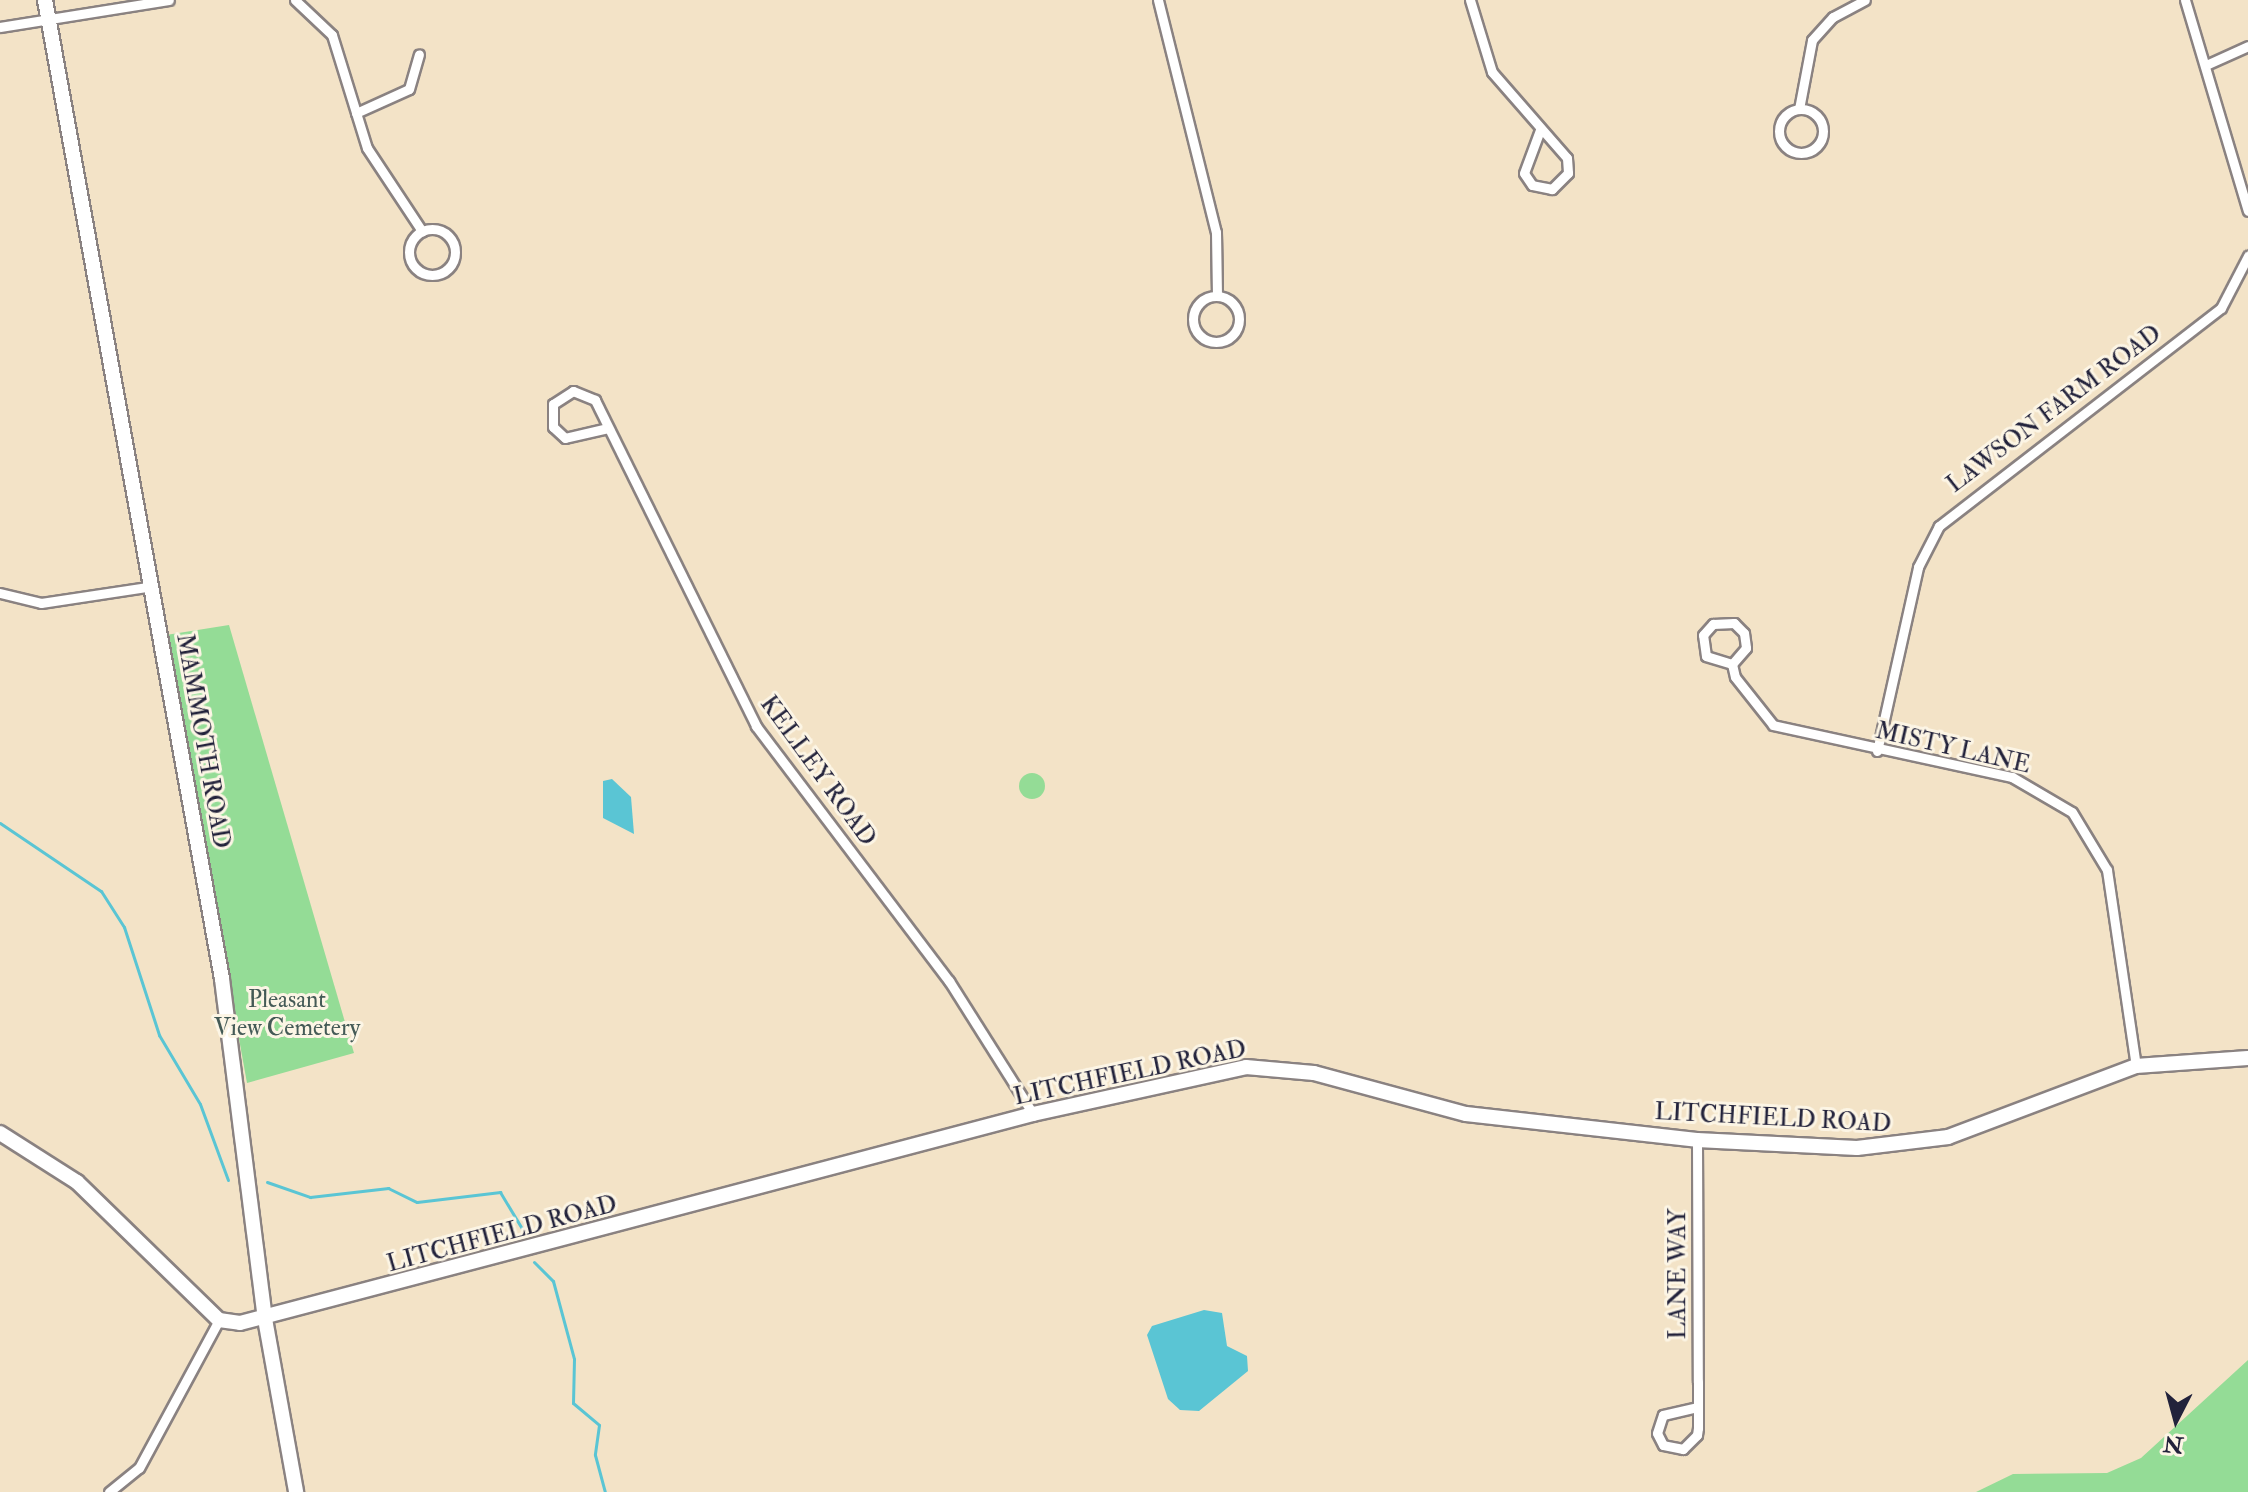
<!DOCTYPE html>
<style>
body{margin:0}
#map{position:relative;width:2248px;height:1492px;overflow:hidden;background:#f3e3c7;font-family:"IM FELL Double Pica",serif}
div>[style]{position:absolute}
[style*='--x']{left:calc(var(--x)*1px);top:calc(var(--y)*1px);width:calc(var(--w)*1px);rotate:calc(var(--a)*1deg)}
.green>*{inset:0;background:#94dc96}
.round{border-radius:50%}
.water>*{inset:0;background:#5ac5d4}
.stream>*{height:3px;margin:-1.5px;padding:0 1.5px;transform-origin:1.5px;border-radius:1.5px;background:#5ac5d4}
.roads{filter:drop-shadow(2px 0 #8a8281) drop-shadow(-2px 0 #8a8281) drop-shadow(0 2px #8a8281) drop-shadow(0 -2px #8a8281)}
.street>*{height:9px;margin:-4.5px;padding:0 4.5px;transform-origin:4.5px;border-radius:4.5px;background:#fff}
.street>.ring{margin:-4.5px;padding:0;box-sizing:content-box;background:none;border:9px solid #fff;border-radius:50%}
.secondary>*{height:14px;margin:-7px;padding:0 7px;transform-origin:7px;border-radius:7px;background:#fff}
span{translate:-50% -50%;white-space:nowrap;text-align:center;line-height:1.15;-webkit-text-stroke:6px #fcf5e5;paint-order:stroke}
.street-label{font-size:24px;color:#22223b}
.park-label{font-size:24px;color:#445a56}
.north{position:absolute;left:2136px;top:1380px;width:80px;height:80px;-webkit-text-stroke:6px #fcf5e5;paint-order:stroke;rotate:186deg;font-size:22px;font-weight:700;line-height:32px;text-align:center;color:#22223b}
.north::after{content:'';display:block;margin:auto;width:28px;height:36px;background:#22223b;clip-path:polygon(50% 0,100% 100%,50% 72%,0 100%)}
</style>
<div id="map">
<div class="green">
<div style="clip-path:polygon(229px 625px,354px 1053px,247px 1083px,166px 635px)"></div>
<div class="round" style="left:1019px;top:773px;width:26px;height:26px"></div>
<div style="clip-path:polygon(2248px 1360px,2248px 1492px,1976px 1492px,2013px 1474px,2107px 1473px,2141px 1458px)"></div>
</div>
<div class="water">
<div style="clip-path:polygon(612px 779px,631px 797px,634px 834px,603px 818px,603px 781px)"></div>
<div style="clip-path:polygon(1204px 1310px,1222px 1313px,1227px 1346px,1247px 1356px,1248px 1371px,1199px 1411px,1180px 1410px,1168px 1399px,1147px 1335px,1152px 1326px)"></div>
</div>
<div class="stream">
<div style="--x:0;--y:823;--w:122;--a:34"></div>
<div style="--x:101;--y:891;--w:43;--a:57.4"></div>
<div style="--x:124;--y:927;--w:114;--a:72"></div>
<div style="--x:159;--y:1035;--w:80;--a:59.3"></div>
<div style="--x:200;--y:1104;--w:81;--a:69.8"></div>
<div style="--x:267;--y:1182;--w:46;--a:19.2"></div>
<div style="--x:310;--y:1197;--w:79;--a:-6.6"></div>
<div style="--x:388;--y:1188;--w:32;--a:26"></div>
<div style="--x:417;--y:1202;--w:84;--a:-6.9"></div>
<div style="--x:500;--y:1192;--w:47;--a:59"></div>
<div style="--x:534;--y:1262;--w:27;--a:45"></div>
<div style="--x:553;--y:1281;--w:81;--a:74.9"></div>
<div style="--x:574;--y:1359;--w:44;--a:91.3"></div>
<div style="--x:573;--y:1403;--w:34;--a:40"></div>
<div style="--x:599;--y:1425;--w:30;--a:98"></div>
<div style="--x:595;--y:1455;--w:38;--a:75"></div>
</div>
<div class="roads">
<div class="street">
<div style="--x:295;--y:0;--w:51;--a:43.4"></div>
<div style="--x:332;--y:35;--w:118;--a:72.8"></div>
<div style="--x:367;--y:148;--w:100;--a:56.5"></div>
<div style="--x:1158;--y:0;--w:239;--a:76"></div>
<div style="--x:1216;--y:232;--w:64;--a:89.1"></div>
<div style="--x:1470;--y:0;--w:75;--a:73"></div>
<div style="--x:1492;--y:72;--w:114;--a:48.9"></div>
<div style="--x:1567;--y:158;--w:15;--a:86"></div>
<div style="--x:1568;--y:173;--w:23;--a:135"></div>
<div style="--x:1552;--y:189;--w:20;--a:-169"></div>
<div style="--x:1532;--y:185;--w:14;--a:-124"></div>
<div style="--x:1524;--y:173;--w:46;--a:-69.6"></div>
<div style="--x:2185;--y:0;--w:220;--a:73.4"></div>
<div style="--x:0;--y:27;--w:171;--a:-9.1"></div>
<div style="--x:2206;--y:65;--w:46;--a:-24.3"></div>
<div style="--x:1799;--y:109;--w:70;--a:-79.3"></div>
<div style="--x:1812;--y:40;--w:31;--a:-48"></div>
<div style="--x:1833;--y:17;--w:36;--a:-28"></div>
<div class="ring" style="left:1779px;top:109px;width:35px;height:35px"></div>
<div style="--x:356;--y:113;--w:58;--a:-24.4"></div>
<div style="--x:409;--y:89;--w:36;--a:-74"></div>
<div class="ring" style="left:409px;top:229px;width:37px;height:37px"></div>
<div class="ring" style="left:1193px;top:296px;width:37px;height:37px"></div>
<div style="--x:608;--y:428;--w:44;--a:166.9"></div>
<div style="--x:565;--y:438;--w:16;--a:-137"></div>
<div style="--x:553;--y:427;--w:23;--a:-90"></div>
<div style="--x:553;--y:404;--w:24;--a:-33"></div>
<div style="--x:573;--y:391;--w:24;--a:22"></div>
<div style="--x:595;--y:400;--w:364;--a:63.7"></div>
<div style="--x:756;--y:726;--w:320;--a:52.9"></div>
<div style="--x:949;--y:981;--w:157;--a:57.7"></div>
<div style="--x:0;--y:593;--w:42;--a:13.7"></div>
<div style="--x:41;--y:603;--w:113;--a:-8.6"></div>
<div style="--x:1732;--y:664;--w:27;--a:-163"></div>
<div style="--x:1706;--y:656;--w:21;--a:-98"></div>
<div style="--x:1703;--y:635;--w:15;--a:-48"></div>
<div style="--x:1713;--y:624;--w:21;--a:-3"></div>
<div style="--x:1734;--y:623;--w:14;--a:45"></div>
<div style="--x:1744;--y:633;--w:15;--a:82"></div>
<div style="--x:1746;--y:648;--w:21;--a:131"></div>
<div style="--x:1732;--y:664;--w:13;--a:77"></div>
<div style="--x:1735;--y:677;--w:61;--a:51.6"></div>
<div style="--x:1773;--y:725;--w:245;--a:12.3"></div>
<div style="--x:2012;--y:777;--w:69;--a:30.3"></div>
<div style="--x:2072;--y:812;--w:68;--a:58.9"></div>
<div style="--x:2107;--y:870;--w:198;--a:81.6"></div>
<div style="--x:1877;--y:751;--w:189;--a:-77.4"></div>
<div style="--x:1918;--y:567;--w:46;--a:-62.9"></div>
<div style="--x:1939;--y:526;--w:356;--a:-37.7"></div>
<div style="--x:2221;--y:308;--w:59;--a:-62.6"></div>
<div style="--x:1697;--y:1140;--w:242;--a:89.8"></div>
<div style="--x:1698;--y:1382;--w:46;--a:90"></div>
<div style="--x:1698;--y:1428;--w:7;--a:98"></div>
<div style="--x:1697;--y:1435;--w:20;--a:135"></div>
<div style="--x:1683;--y:1449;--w:20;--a:-169"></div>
<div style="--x:1663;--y:1445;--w:13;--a:-117"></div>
<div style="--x:1657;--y:1433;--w:19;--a:-72"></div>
<div style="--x:1663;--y:1415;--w:36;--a:-13"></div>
<div style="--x:109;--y:1492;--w:38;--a:-39"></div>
<div style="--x:139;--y:1468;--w:168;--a:-61.6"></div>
</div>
<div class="secondary">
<div style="--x:45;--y:0;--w:995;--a:79.75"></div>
<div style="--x:222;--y:979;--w:343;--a:82.8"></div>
<div style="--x:265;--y:1319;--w:176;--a:79.8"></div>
<div style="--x:0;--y:1133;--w:91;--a:32.5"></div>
<div style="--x:77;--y:1182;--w:198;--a:44.2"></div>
<div style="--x:219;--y:1320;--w:21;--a:8"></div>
<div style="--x:240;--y:1323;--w:820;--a:-14.76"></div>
<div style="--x:1033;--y:1114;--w:218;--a:-12.4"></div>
<div style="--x:1246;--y:1067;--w:68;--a:5"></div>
<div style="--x:1314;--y:1073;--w:157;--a:15.1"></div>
<div style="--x:1466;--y:1114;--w:232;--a:6.4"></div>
<div style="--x:1697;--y:1140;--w:160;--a:2.9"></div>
<div style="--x:1857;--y:1148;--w:92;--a:-6.9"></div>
<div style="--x:1948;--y:1137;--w:201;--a:-20.7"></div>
<div style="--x:2136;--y:1066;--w:112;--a:-4.1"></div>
</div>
</div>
<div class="street-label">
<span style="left:2054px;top:409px;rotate:-37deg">LAWSON FARM ROAD</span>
<span style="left:203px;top:741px;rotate:80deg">MAMMOTH ROAD</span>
<span style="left:1953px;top:748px;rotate:13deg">MISTY LANE</span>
<span style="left:818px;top:771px;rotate:54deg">KELLEY ROAD</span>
<span style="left:1130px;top:1073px;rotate:-12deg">LITCHFIELD ROAD</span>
<span style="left:1773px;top:1118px;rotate:3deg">LITCHFIELD ROAD</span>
<span style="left:502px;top:1234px;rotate:-15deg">LITCHFIELD ROAD</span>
<span style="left:1678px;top:1274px;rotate:-90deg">LANE WAY</span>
</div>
<div class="park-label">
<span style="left:287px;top:1014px">Pleasant<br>View Cemetery</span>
</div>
<div class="north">N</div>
</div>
